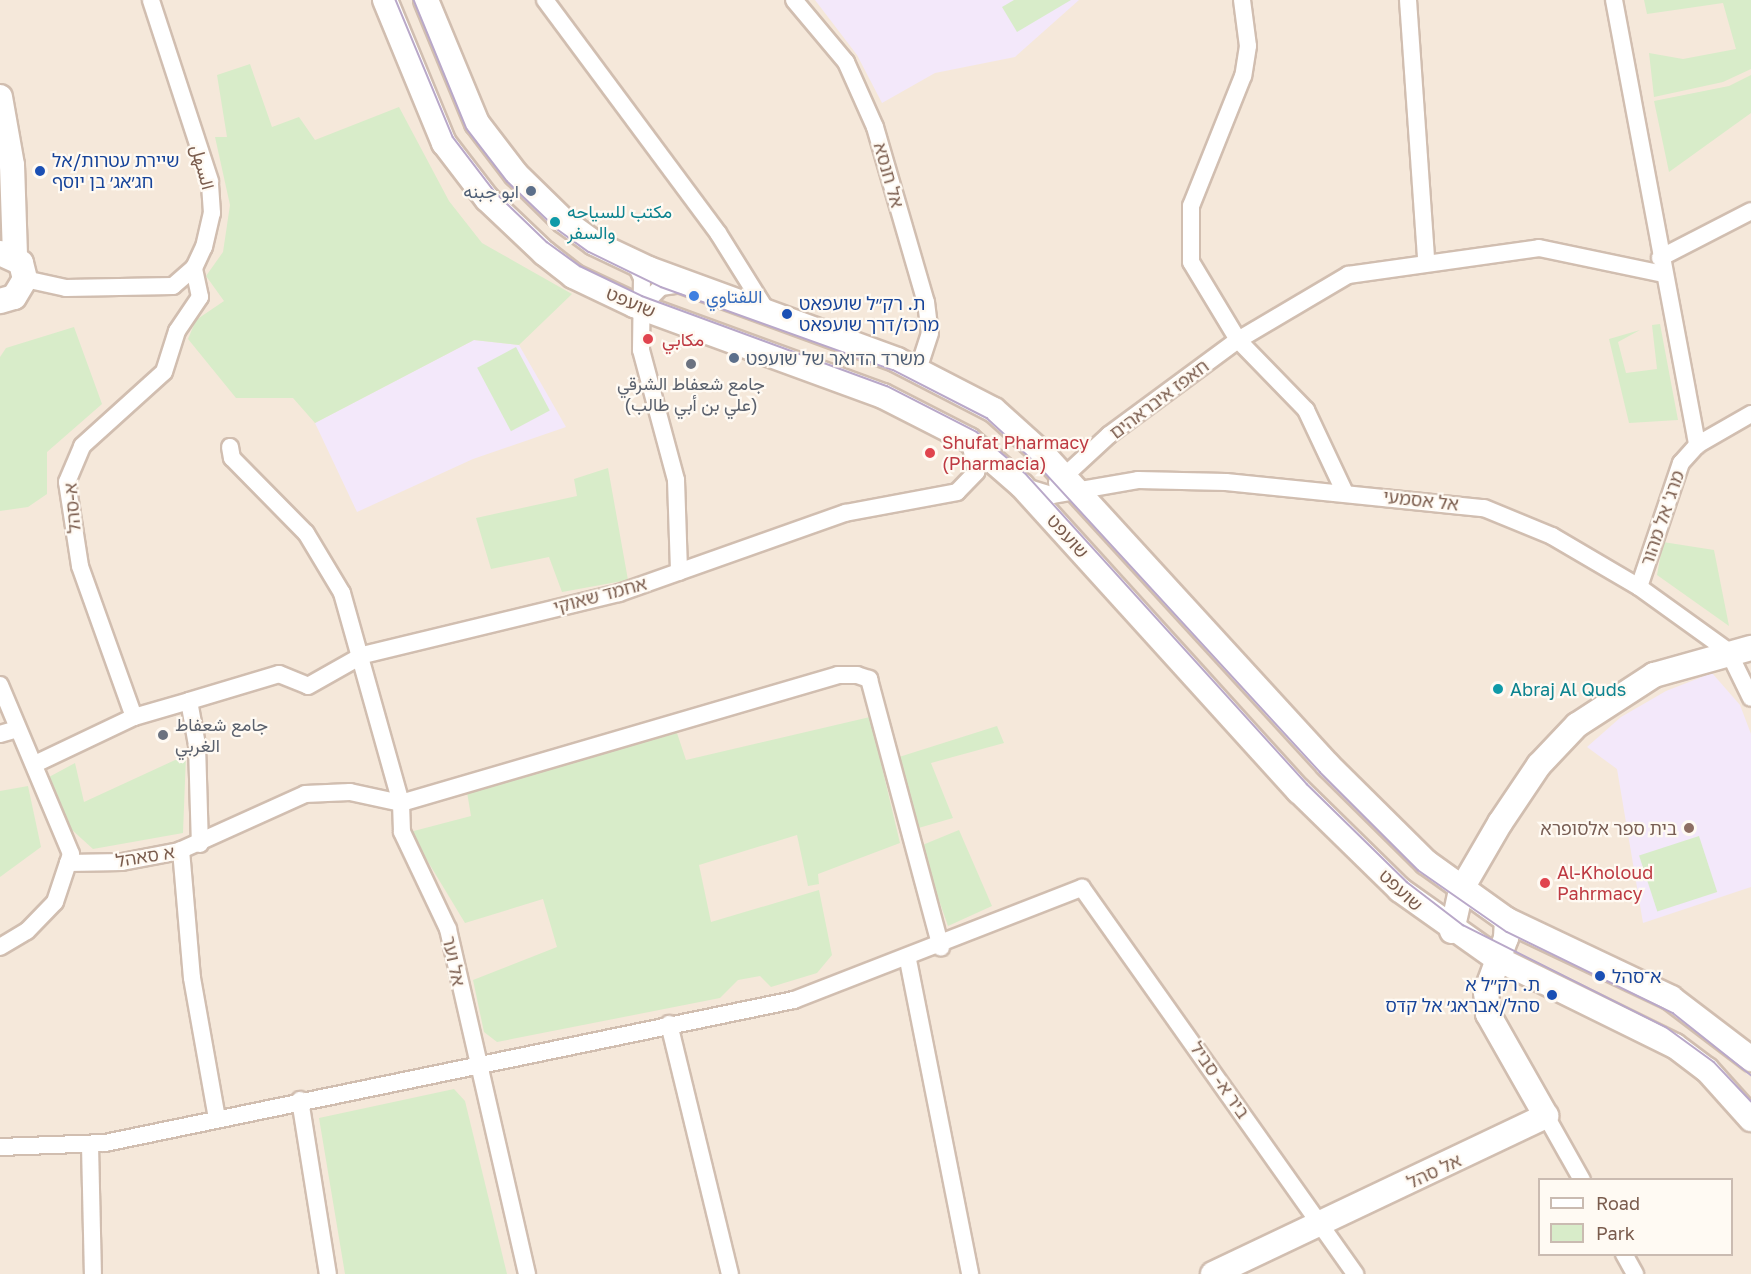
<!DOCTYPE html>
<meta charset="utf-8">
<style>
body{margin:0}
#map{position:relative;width:1751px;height:1274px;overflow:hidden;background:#fdf6ec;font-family:"Golos Text",Vazirmatn,"Noto Sans Hebrew",sans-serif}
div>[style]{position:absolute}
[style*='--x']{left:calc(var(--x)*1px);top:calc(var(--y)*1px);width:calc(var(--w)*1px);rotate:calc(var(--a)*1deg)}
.residential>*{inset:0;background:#f5e8da}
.education>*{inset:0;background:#f3e8fa}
.green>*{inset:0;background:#d8ecc9;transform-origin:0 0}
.roads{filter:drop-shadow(2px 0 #d1beb0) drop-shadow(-2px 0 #d1beb0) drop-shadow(0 2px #d1beb0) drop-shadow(0 -2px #d1beb0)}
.street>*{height:16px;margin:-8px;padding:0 8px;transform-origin:8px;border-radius:8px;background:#fff}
.secondary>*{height:24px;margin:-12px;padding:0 12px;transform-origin:12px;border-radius:12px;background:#fff}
.tram>*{height:1.5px;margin:-0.75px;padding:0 0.75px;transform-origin:0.75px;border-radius:0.75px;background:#b9a8c9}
.dots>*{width:16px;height:16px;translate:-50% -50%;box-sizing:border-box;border:3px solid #fffaf3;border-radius:50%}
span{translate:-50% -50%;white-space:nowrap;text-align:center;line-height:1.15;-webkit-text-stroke:4.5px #fffaf3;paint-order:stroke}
.transit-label{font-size:18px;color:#164399}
.left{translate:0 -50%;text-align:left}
.right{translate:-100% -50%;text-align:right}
.street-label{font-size:18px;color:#7a5c4d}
.service-label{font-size:18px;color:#4e5e75}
.culture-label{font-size:18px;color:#0d838f}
.shop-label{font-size:18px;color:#366cbe}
.health-label{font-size:18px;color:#be3a42}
.worship-label{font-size:18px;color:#5b616d}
.education-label{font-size:18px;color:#785e54}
.legend{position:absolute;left:1538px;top:1178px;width:195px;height:78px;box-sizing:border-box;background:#fffaf3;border:2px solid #cabbb1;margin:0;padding:8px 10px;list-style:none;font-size:18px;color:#7a5c4d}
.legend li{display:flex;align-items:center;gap:12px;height:30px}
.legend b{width:30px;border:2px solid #cabbb1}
</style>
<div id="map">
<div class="residential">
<div style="clip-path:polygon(evenodd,0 0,1751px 0,1751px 1274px,0 1274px,0 0,1540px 1180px,1732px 1180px,1732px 1254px,1540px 1254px,1540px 1180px)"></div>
</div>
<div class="education">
<div style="clip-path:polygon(815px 0,1079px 0,1015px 57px,935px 73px,882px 103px,857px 55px)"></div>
<div style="clip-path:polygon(474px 340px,519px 345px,566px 427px,473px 459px,357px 512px,315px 423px)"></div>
<div style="clip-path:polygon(1712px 673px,1740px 705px,1751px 734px,1751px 887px,1643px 923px,1617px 769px,1587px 747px,1621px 717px,1666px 691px)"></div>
</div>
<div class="green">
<div style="clip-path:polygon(1014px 0,1071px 0,1017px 32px,1002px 7px)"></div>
<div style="clip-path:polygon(1644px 0,1751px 0,1751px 69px,1723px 82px,1654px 97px,1649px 53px,1683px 59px,1736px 49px,1723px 3px,1647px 14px)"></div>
<div style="clip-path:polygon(250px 64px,272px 127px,299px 117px,315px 140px,399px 107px,449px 201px,482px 243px,572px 294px,519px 345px,474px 340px,315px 423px,293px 398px,236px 398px,188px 339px,196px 320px,224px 301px,206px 276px,223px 252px,230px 205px,215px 137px,227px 137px,217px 75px)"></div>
<div style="clip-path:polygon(1751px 75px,1751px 113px,1669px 172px,1654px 101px,1729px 86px)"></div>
<div style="clip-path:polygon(1660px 324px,1678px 420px,1629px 423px,1609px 339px,1640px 330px,1618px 342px,1626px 373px,1657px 369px,1652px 325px)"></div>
<div style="clip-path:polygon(74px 327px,102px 404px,47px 452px,47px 494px,28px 507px,0 511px,0 357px,6px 348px)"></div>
<div style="left:516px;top:347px;width:72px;height:44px;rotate:62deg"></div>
<div style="clip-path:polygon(608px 468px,628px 580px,562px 592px,549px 557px,491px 569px,476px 518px,577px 496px,574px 479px)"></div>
<div style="clip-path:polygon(1663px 542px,1714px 550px,1729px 626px,1657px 575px)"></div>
<div style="clip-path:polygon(870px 717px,900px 843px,818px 874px,819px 884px,808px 886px,797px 835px,699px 865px,711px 922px,819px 890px,832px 955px,817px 973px,771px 987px,760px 976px,738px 980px,720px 998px,497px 1042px,484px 1032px,473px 980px,557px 947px,543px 899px,465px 923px,410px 832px,471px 816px,467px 792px,677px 733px,686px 760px)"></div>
<div style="clip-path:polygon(997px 726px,1004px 743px,931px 763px,953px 818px,915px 829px,899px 757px)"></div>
<div style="clip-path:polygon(186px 755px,183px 833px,93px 849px,71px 829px,49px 777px,75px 763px,84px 802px)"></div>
<div style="clip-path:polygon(28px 786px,41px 847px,0 877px,0 791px)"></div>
<div style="clip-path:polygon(959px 830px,992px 906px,948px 926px,920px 846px)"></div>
<div style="left:1699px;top:836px;width:59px;height:63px;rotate:72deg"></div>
<div style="clip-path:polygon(454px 1089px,465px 1101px,507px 1274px,345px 1274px,319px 1118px)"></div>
</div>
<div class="roads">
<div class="street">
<div style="--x:545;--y:0;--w:290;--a:53.4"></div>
<div style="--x:718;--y:233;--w:94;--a:58"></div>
<div style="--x:794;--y:0;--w:81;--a:50"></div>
<div style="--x:846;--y:62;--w:71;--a:66"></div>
<div style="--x:875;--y:127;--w:182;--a:73.8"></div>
<div style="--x:926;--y:302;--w:31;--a:83"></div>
<div style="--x:930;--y:333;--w:38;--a:108"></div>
<div style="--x:1242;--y:0;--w:46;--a:82.6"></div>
<div style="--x:1248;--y:46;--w:30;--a:99"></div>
<div style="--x:1243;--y:76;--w:140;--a:111.8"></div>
<div style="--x:1191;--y:206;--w:56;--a:90"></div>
<div style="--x:1191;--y:262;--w:91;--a:58.9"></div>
<div style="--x:1238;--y:340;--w:98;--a:45.8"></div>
<div style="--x:1306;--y:410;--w:92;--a:64.8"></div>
<div style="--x:1408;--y:0;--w:261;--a:86"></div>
<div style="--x:1614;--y:0;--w:453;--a:79.4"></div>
<div style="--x:1660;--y:258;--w:102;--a:-27.3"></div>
<div style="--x:635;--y:263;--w:17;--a:65"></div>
<div style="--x:642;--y:278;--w:72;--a:90.8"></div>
<div style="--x:641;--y:350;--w:135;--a:74.9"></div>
<div style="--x:676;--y:480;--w:92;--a:88.1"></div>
<div style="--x:25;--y:279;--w:42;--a:12.4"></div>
<div style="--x:66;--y:288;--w:107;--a:-1.1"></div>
<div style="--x:173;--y:286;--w:28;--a:-41"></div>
<div style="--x:194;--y:268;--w:23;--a:-65"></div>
<div style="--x:204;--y:247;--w:35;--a:-77"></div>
<div style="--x:212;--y:213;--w:32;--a:-94"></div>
<div style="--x:210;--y:181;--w:190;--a:-108.1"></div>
<div style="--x:641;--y:307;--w:28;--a:-45"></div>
<div style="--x:661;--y:287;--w:21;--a:-8"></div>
<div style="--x:230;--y:447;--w:11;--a:80"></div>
<div style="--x:232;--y:458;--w:105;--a:45.4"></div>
<div style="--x:306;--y:533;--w:70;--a:59"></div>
<div style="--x:342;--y:593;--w:218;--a:74.3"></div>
<div style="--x:401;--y:803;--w:29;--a:88"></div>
<div style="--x:402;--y:832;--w:107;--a:64.6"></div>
<div style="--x:448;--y:929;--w:354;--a:77.1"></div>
<div style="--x:1057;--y:483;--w:71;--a:-42.7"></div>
<div style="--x:1109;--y:435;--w:160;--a:-36.4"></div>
<div style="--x:1238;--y:340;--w:128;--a:-30.6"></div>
<div style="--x:1348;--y:275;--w:193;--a:-8"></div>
<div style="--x:1539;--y:248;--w:127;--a:11.8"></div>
<div style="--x:1025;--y:487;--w:28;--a:17"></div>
<div style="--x:1052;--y:495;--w:87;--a:-9.9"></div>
<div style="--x:1138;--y:480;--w:88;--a:1.3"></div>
<div style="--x:1226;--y:482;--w:259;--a:5.8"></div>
<div style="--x:1484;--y:508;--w:74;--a:22.4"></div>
<div style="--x:1552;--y:536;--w:101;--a:30.4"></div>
<div style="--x:1639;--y:587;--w:110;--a:35.7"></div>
<div style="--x:1728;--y:651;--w:52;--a:63.9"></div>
<div style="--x:1639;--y:587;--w:131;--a:-71.3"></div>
<div style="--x:1681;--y:463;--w:24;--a:-48"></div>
<div style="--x:1697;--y:445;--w:62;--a:-29.9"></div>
<div style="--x:0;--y:685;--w:183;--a:67.2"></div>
<div style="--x:71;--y:854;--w:9;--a:108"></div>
<div style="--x:68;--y:863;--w:54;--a:-1.1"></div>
<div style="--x:122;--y:862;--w:58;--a:-10.9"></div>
<div style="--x:179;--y:851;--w:138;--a:-24.3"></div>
<div style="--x:305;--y:794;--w:45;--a:-2.5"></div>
<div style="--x:350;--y:792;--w:52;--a:12.2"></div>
<div style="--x:401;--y:803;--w:455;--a:-16.3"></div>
<div style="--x:838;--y:675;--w:19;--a:0"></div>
<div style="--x:857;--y:675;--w:13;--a:18"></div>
<div style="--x:869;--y:679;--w:278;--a:75"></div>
<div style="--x:189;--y:701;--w:94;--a:-16.7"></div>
<div style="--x:279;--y:674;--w:31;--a:22"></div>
<div style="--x:308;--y:686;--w:63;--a:-29.4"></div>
<div style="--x:363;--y:655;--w:263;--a:-13.6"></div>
<div style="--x:619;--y:593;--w:240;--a:-19.5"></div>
<div style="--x:845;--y:513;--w:114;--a:-10.6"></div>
<div style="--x:957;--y:492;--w:28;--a:-46"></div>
<div style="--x:976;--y:472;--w:31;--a:-101"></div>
<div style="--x:134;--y:717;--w:160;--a:-109.7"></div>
<div style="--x:80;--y:566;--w:85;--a:-98.8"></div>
<div style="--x:67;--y:482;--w:39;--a:-67"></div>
<div style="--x:82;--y:446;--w:110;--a:-42.1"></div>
<div style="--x:164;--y:372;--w:43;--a:-72.4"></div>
<div style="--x:177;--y:331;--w:41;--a:-55.9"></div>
<div style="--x:200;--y:297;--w:30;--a:-102"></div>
<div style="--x:0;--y:734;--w:18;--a:-16"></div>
<div style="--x:35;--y:764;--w:110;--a:-25.4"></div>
<div style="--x:134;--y:717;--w:57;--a:-16.2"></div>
<div style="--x:189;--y:701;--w:45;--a:79.7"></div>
<div style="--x:197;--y:745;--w:99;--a:88.3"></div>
<div style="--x:181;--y:850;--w:128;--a:85.1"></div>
<div style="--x:192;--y:978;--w:142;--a:79.9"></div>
<div style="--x:0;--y:947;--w:31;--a:-31"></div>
<div style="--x:27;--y:931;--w:40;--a:-46"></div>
<div style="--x:55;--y:902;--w:41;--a:-71.6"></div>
<div style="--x:908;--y:960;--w:320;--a:78.8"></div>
<div style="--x:669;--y:1024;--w:257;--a:76.3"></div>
<div style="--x:300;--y:1100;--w:176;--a:80.9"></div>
<div style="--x:1546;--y:1116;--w:73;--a:60.6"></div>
<div style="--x:90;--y:1145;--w:129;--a:88.7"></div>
<div style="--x:0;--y:1147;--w:105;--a:-2.2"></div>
<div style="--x:105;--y:1143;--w:704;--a:-11.73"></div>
<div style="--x:794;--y:1000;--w:309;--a:-21.3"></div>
<div style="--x:1082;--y:888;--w:473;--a:54.7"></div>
<div style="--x:1624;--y:1254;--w:23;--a:61"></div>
</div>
<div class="secondary">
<div style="--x:385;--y:0;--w:155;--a:67.6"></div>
<div style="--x:444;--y:143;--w:71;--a:52.5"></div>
<div style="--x:487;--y:199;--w:79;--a:43.5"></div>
<div style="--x:544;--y:253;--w:37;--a:38"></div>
<div style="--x:573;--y:276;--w:68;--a:25.4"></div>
<div style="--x:634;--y:305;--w:265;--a:20.1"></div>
<div style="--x:883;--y:396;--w:97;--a:27.1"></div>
<div style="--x:969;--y:440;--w:70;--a:41"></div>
<div style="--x:1022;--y:486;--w:412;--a:47.8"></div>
<div style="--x:1299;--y:791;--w:141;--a:44.4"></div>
<div style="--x:1400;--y:890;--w:118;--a:35.3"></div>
<div style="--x:1496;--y:958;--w:199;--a:26.2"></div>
<div style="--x:1675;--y:1046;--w:40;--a:37"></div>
<div style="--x:1707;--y:1070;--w:66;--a:48.1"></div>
<div style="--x:426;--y:0;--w:133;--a:67.5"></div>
<div style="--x:477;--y:123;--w:64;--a:52.6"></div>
<div style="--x:516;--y:174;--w:67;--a:44.4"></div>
<div style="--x:564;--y:221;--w:37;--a:36"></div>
<div style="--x:594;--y:243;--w:61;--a:25.3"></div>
<div style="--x:649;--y:269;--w:264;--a:20.1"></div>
<div style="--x:897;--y:360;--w:109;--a:27.3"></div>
<div style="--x:994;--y:410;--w:69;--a:42"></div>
<div style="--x:1045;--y:456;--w:419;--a:47.5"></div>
<div style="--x:1328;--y:765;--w:138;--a:44.7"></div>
<div style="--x:1426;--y:862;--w:100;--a:35.6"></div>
<div style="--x:1507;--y:920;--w:182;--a:25.4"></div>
<div style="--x:1671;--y:998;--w:101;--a:37.3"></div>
<div style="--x:0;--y:97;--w:69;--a:80"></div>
<div style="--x:12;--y:165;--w:92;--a:88.1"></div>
<div style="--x:0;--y:253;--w:23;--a:25"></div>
<div style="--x:21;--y:263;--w:16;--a:76"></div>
<div style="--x:25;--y:279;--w:21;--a:121"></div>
<div style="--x:14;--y:297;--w:15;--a:164"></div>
<div style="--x:1452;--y:931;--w:42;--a:-77.6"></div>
<div style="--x:1461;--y:890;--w:78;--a:-59.8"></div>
<div style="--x:1500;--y:823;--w:70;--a:-56.1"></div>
<div style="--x:1539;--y:765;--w:55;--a:-46.5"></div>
<div style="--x:1577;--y:725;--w:92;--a:-33"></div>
<div style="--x:1654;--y:675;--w:101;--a:-15.6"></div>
<div style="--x:1213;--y:1274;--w:369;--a:-25.4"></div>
<div style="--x:1546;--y:1116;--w:117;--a:-119.6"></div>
<div style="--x:1488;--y:1014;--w:22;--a:-95"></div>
<div style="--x:1486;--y:992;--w:58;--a:-69.7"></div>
<div style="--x:1506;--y:938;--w:18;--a:-87"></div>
</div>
</div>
<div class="tram">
<div style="--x:396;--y:0;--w:148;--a:67.4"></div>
<div style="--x:453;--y:137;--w:69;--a:52.6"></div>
<div style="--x:495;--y:192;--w:72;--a:43.9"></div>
<div style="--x:547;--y:242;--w:41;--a:36"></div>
<div style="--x:580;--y:266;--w:69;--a:25.8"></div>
<div style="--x:642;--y:296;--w:261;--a:20.2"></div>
<div style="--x:887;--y:386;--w:101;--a:27.1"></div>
<div style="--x:977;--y:432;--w:63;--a:40.5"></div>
<div style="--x:1025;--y:473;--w:420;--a:47.8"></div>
<div style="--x:1307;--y:784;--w:140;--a:44.4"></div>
<div style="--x:1407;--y:882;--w:71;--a:37.5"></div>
<div style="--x:1463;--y:925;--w:227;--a:26.7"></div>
<div style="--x:1666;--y:1027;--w:59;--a:36.1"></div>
<div style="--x:1714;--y:1062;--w:54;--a:46.5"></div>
<div style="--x:414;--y:0;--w:139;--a:67.7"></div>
<div style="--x:467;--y:129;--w:66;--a:52.4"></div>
<div style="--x:507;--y:181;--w:69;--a:43.8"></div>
<div style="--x:557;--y:229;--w:39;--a:36"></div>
<div style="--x:589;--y:252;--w:80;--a:25.9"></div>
<div style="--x:661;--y:287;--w:246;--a:19.7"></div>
<div style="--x:893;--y:370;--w:106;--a:27.1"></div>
<div style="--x:987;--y:418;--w:67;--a:42.6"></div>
<div style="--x:1036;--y:463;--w:420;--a:47.4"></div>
<div style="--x:1320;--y:772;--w:139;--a:45"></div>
<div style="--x:1418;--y:870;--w:108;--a:34.9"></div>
<div style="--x:1507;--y:932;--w:185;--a:26"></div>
<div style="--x:1673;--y:1013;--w:100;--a:38.5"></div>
</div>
<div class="dots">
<div style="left:40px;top:171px;background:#1a4fb4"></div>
<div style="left:531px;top:191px;background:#5c6f8a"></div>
<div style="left:555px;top:222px;background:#0f9aa8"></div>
<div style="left:694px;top:296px;background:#3f7fe0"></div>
<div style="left:787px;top:314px;background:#1a4fb4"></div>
<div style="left:648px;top:339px;background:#e0444e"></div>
<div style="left:734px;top:358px;background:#5c6f8a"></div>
<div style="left:691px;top:364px;background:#6b7280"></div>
<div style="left:930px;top:453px;background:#e0444e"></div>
<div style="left:1498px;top:689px;background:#0f9aa8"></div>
<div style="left:163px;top:735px;background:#6b7280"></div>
<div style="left:1689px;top:828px;background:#8d6e63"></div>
<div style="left:1545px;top:883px;background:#e0444e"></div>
<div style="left:1600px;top:976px;background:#1a4fb4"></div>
<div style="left:1552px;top:995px;background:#1a4fb4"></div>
</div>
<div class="transit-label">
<span class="left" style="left:52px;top:171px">שיירת עטרות/אל<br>חג׳אג׳ בן יוסף</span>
<span class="left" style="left:799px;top:314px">ת. רק״ל שועפאט<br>מרכז/דרך שועפאט</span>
<span class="left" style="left:1612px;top:976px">א־סהל</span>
<span class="right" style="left:1540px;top:995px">ת. רק״ל א<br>סהל/אבראג׳ אל קדס</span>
</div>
<div class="street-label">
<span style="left:203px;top:167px;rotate:75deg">السهل</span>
<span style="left:889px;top:175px;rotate:74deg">אל חנסא</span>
<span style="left:631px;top:302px;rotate:23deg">שועפט</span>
<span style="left:1159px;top:399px;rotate:-37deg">חאפז איבראהים</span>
<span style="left:1421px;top:500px;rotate:6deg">אל אסמעי</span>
<span style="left:72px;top:508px;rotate:-95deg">א-סהל</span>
<span style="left:1662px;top:518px;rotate:-71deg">מרג' אל מהור</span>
<span style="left:1068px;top:536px;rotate:48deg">שועפט</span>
<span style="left:600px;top:595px;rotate:-15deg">אחמד שאוקי</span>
<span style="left:145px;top:856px;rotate:-9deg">א סאהל</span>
<span style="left:1401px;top:890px;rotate:43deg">שועפט</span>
<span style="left:454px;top:961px;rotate:78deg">אל וער</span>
<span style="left:1220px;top:1080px;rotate:55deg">ביר א- סביל</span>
<span style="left:1434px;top:1171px;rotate:-25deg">אל סהל</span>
</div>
<div class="service-label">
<span class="right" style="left:519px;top:191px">ابو جبنه</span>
<span class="left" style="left:746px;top:358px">משרד הדואר של שועפט</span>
</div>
<div class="culture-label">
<span class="left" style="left:567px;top:222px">مكتب للسياحه<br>والسفر</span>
<span class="left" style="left:1510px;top:689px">Abraj Al Quds</span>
</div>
<div class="shop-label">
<span class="left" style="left:706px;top:296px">اللفتاوي</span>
</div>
<div class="health-label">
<span class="left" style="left:662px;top:339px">مكابي</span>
<span class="left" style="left:942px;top:453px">Shufat Pharmacy<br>(Pharmacia)</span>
<span class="left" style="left:1557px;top:883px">Al-Kholoud<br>Pahrmacy</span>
</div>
<div class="worship-label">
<span style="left:691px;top:394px">جامع شعفاط الشرقي<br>(علي بن أبي طالب)</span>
<span class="left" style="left:175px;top:735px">جامع شعفاط<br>الغربي</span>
</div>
<div class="education-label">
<span class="right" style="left:1677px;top:828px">בית ספר אלסופרא</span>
</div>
<ul class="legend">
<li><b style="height:8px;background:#fff"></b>Road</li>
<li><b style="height:16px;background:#d8ecc9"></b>Park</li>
</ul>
</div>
